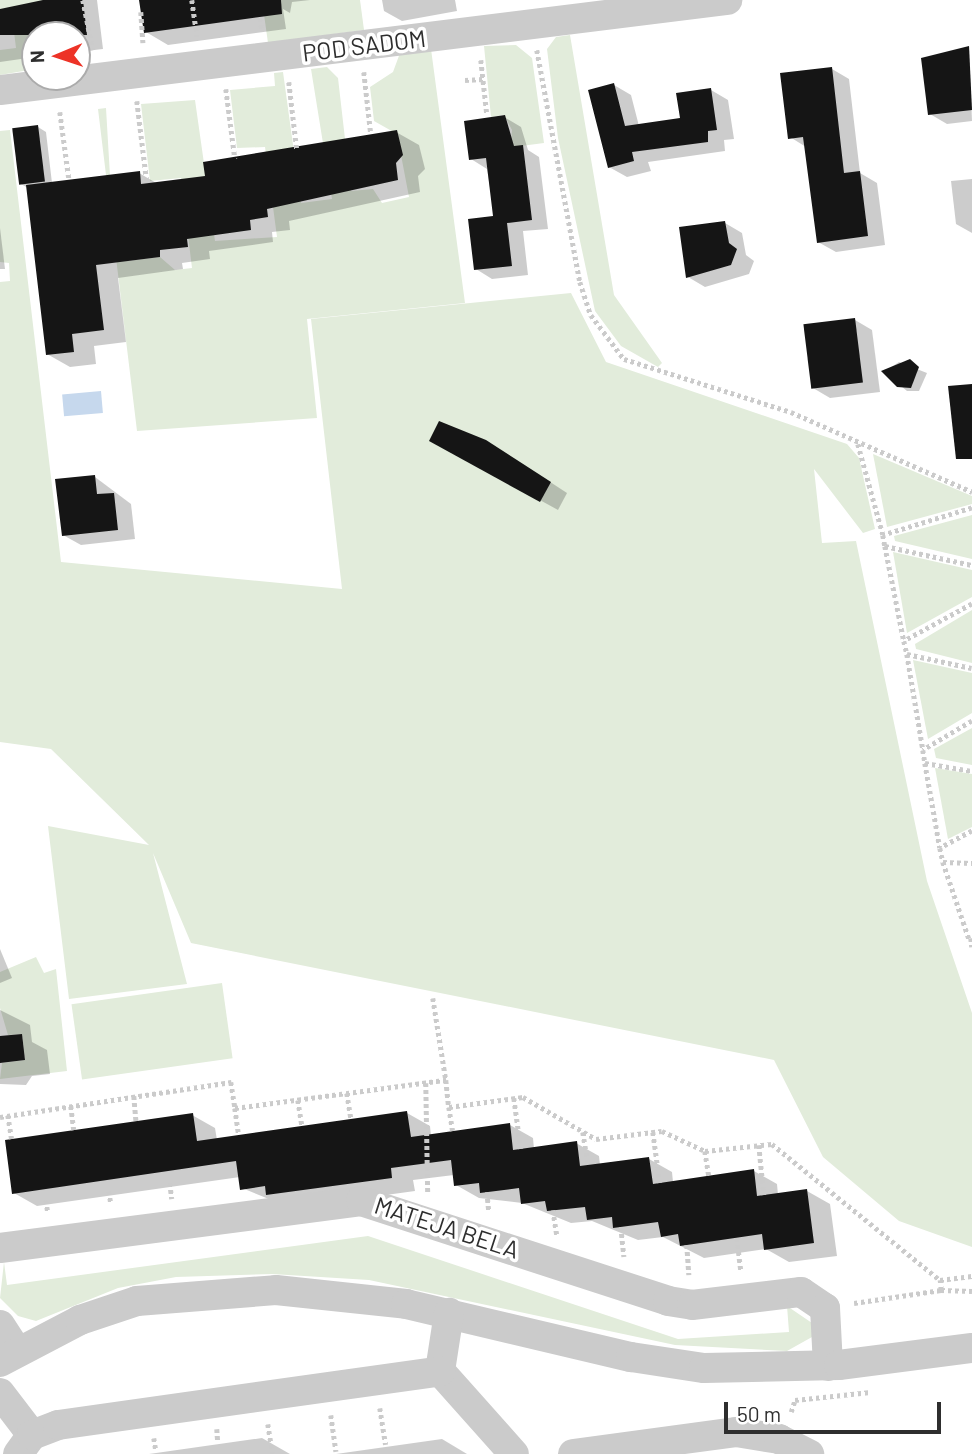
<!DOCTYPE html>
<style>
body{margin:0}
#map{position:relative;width:972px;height:1454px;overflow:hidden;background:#fff;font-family:Barlow,sans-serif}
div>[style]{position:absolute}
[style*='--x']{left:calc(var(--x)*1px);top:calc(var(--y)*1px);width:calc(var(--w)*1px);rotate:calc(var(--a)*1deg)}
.green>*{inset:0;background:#e2ecdb;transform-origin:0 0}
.water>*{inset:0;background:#c6d8ed;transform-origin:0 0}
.shadow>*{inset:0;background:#0003}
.building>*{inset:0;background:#151515;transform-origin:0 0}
.path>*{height:4.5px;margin-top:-2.25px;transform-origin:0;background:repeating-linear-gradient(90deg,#cbcbcb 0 3.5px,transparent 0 7px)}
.minor>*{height:30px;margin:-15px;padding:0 15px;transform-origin:15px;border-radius:15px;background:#cbcbcb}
span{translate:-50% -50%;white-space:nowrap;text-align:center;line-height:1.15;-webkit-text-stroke:7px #fff;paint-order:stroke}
.street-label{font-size:24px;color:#2e2e2e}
.north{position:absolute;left:21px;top:21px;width:70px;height:70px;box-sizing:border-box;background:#fff;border:2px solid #ababab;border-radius:50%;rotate:268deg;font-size:19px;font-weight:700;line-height:28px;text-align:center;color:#2e2e2e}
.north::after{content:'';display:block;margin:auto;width:24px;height:32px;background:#ed3327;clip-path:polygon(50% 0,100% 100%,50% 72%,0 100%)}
.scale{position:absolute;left:724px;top:1402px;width:217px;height:32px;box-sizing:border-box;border:4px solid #2e2e2e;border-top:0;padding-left:9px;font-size:21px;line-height:24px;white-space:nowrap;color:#2e2e2e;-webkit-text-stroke:5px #fff;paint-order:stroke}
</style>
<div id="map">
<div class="green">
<div style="clip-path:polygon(0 0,43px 0,35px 69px,0 75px,0 50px,16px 48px,11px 8px,0 9px)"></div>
<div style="clip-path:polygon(262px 0,360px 0,364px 30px,268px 43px)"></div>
<div style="clip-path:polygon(570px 35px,614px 295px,662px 363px,658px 367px,621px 346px,595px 311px,558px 138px,547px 49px,556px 37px)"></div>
<div style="clip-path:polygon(516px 45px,532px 58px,544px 143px,521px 146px,510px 155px,512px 130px,504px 115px,491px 117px,484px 46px)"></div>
<div style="clip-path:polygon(431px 49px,465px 303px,307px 319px,317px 418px,137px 431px,98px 109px,106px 108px,110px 176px,128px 261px,160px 257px,175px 270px,192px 268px,181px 178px,150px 181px,141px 104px,195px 100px,215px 241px,277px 237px,265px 147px,237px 148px,230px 90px,275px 86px,274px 73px,283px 72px,301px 203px,332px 199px,311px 69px,327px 67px,338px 78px,351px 191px,373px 189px,382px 203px,409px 197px,397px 134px,374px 121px,370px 87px,393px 72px,400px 53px)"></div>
<div style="clip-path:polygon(10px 130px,61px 562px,342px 589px,311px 319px,571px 293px,606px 362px,847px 444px,859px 458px,875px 529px,863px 533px,814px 469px,822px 543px,856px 541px,927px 881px,972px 1013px,972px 1247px,899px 1221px,823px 1157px,774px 1060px,191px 943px,153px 853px,187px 984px,69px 999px,48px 826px,149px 845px,51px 749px,0 742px,0 282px,10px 281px,9px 263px,0 262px,0 131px)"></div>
<div style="clip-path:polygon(873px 454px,972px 496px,972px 504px,887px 527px)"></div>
<div style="clip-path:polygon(972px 515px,972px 559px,895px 541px,894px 536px)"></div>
<div style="clip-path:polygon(893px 552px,972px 570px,972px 597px,907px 633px)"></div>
<div style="clip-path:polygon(972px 610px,972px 663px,916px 649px,915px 644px)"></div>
<div style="clip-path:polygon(913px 660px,972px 673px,972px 713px,928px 739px)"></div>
<div style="clip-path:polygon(972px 728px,972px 765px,936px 758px,934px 749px)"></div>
<div style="clip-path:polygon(935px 768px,972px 774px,972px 827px,948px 839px)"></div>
<div style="clip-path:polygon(36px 957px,44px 973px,56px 969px,67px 1071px,0 1079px,2px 1063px,25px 1060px,22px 1034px,8px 1035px,0 1008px,0 972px)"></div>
<div style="left:222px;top:983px;width:76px;height:152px;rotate:82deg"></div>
<div style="clip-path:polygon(368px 1236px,678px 1339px,789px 1332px,787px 1306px,812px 1323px,812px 1337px,787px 1351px,675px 1345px,369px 1280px,272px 1274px,176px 1277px,118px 1288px,36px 1321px,18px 1316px,0 1298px,4px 1262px,7px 1285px)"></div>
</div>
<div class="water">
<div style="left:101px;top:391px;width:22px;height:39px;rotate:85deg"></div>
</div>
<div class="shadow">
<div style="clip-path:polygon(45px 0,97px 0,103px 49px,77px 52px,77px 35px,35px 35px,35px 57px,0 62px,0 11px)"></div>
<div style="clip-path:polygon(141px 0,310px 0,292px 2px,290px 13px,283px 9px,286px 29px,168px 45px,146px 32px)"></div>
<div style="clip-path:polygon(382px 0,455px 0,457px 11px,402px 21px,384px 11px)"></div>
<div style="clip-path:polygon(969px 47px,972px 121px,947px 124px,930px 114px)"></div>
<div style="clip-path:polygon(832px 69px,849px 79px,860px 173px,877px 183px,885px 245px,836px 252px,818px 242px,806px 147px,790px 137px)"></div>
<div style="clip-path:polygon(614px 85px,631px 95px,639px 126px,682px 120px,711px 90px,728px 100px,734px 139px,724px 140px,725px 151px,648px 162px,651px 171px,627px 177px,609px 167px)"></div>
<div style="clip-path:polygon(504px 117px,521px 127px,528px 150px,539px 157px,548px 229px,523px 231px,528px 275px,492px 279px,476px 269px,495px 218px,487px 169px,471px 159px)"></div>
<div style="clip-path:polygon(38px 127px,46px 132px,52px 183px,139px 173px,158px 184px,207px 178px,396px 132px,419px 145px,425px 169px,418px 176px,420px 192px,289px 221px,290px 230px,272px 232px,273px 242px,209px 251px,210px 259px,182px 263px,183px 269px,118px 278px,126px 342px,94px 346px,96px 364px,70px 367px,47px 354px,28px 188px,21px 184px)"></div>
<div style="clip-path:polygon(972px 179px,972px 233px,956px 224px,951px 181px)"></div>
<div style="clip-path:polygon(725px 223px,742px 233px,746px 255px,754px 261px,749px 274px,705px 287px,688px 277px)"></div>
<div style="clip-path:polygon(0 228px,5px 269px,0 269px)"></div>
<div style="clip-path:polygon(855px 320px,872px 330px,880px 392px,830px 398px,813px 388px)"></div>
<div style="clip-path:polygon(899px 362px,927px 373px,919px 391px,907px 391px,884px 372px)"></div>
<div style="clip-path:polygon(431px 440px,504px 452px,567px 493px,558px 510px)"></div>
<div style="clip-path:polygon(95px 477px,131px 504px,135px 539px,81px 545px,63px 535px)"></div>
<div style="clip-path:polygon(0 949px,12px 978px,0 983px)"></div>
<div style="clip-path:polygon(0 1010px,30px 1025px,32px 1042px,47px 1050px,50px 1074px,32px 1076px,26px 1085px,0 1084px)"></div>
<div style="clip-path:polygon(407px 1113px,430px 1126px,431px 1136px,510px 1125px,533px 1138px,534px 1149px,576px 1143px,599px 1156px,600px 1165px,649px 1159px,672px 1172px,673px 1182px,754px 1171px,777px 1184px,778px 1195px,807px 1191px,830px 1204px,837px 1256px,789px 1262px,766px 1249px,704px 1258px,663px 1237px,638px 1240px,592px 1221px,571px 1223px,522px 1203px,479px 1198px,456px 1185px,454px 1175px,413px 1180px,415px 1191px,291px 1208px,242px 1188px,240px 1177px,37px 1206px,14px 1193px,192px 1115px,215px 1128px,217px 1140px)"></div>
<div style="clip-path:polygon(262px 1438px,290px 1454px,149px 1454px)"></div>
<div style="clip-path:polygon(442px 1439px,467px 1454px,336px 1454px)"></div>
</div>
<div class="building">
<div style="clip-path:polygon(43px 0,83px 0,87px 35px,0 35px,0 9px)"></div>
<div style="clip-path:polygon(139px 0,281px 0,282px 14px,144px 33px)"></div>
<div style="clip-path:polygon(969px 46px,972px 110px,928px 115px,921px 58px)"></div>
<div style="clip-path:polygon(832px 67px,844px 173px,860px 171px,868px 236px,817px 243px,803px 137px,788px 139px,780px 73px)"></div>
<div style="clip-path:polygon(614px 83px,625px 126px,680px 118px,676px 93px,711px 88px,717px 130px,708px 131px,708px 142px,632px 152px,634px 161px,608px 168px,588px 90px)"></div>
<div style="clip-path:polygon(505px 115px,514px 146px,523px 145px,532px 220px,507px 223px,512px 266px,474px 270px,468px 219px,493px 216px,486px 158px,469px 160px,464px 121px)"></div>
<div style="left:38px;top:125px;width:57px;height:26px;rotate:83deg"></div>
<div style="clip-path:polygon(397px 130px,403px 155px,396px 163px,398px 180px,267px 209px,268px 217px,250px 220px,251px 230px,187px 239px,188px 247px,160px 250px,160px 257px,96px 265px,104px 330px,72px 334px,74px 352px,46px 355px,26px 185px,140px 171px,141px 184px,205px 176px,203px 162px)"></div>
<div style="clip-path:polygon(725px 221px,729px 243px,737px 249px,731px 265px,686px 278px,679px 227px)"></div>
<div style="left:855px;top:318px;width:65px;height:52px;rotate:83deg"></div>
<div style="clip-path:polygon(910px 359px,919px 367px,911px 388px,897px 387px,881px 371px)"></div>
<div style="clip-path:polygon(972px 384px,972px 459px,956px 459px,948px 386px)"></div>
<div style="clip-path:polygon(439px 421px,486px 440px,551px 482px,540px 502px,429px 441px)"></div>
<div style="clip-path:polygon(95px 475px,97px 494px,114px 493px,118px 530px,62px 536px,55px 479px)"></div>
<div style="clip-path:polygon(22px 1034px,25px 1060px,0 1063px,0 1036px)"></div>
<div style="clip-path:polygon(407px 1111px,411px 1137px,510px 1123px,513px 1150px,577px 1141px,580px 1166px,649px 1157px,653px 1184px,754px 1169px,757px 1196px,807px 1189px,814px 1243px,764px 1250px,762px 1234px,680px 1246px,678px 1234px,661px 1237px,658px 1222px,613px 1228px,612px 1217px,587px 1220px,585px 1207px,547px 1211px,545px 1201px,521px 1204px,519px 1188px,480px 1193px,479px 1183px,454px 1186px,451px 1160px,391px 1168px,392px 1178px,266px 1195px,265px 1186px,240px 1190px,236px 1161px,12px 1194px,5px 1140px,193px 1113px,197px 1141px)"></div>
</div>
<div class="path">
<div style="--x:83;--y:0;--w:51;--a:78.7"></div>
<div style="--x:192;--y:0;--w:37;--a:82"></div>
<div style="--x:141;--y:12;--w:31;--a:86"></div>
<div style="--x:260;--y:18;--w:13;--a:81"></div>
<div style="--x:537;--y:50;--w:236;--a:79.5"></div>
<div style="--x:580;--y:282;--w:35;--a:72"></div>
<div style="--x:591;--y:315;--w:55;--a:53.1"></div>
<div style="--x:624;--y:359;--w:175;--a:17.6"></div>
<div style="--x:791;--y:412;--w:198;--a:23.8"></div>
<div style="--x:481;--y:60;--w:54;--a:83.7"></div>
<div style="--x:364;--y:72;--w:62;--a:83.6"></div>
<div style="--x:465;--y:80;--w:18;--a:-3"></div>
<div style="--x:289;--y:82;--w:68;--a:83.3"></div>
<div style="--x:226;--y:89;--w:70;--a:82.6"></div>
<div style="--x:137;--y:101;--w:83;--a:83"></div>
<div style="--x:60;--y:112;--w:68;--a:82.3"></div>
<div style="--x:858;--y:444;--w:94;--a:74.6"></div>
<div style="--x:972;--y:508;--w:93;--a:163.1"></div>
<div style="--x:883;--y:535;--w:11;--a:80"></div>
<div style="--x:885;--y:546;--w:89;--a:12.3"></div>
<div style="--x:885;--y:546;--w:97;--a:78.7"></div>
<div style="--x:972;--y:604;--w:77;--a:151.4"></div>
<div style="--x:904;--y:641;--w:13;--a:77"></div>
<div style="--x:907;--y:654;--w:66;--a:12.2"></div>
<div style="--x:907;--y:654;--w:97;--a:80.5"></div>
<div style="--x:972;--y:721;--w:57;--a:149.4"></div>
<div style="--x:923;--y:750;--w:13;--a:81"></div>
<div style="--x:925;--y:763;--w:48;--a:9.7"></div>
<div style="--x:925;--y:763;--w:86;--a:80"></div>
<div style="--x:972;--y:831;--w:36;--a:152"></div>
<div style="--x:940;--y:848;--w:14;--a:78"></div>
<div style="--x:943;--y:862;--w:29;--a:2"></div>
<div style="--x:943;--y:862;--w:81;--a:71.3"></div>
<div style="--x:971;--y:938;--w:9;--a:84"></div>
<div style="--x:433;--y:998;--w:83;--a:81"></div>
<div style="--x:426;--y:1083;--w:111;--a:89"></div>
<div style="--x:347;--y:1093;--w:26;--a:81"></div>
<div style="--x:134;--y:1096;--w:25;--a:85"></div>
<div style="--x:514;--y:1098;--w:51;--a:82.2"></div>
<div style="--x:298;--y:1100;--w:26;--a:81"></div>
<div style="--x:71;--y:1106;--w:24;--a:83"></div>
<div style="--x:449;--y:1107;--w:24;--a:81"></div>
<div style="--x:235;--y:1108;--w:27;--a:82"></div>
<div style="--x:8;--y:1115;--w:24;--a:81"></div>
<div style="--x:0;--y:1117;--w:234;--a:-8.6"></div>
<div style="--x:231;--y:1082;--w:26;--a:81"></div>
<div style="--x:235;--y:1108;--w:213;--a:-7.6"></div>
<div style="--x:446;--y:1080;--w:27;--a:84"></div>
<div style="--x:449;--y:1107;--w:75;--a:-7.7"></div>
<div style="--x:523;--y:1097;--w:84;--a:29.9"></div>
<div style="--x:596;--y:1139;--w:66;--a:-6.9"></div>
<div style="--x:662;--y:1131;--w:47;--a:24.9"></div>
<div style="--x:705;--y:1151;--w:67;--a:-6"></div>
<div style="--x:772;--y:1144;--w:216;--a:39"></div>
<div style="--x:583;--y:1132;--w:33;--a:81"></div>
<div style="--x:653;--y:1132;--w:51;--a:82.2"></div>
<div style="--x:759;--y:1145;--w:50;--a:84.3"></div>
<div style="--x:705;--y:1151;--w:25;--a:81"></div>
<div style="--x:170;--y:1183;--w:16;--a:83"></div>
<div style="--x:109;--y:1191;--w:13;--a:81"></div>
<div style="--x:487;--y:1192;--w:20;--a:84"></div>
<div style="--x:46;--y:1200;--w:13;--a:81"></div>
<div style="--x:553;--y:1210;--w:25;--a:81"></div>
<div style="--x:621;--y:1227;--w:30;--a:84"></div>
<div style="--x:737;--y:1238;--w:34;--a:83"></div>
<div style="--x:687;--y:1245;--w:30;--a:86"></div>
<div style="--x:941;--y:1290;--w:31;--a:2"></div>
<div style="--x:854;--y:1303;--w:88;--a:-8.5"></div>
<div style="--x:941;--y:1290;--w:10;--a:-96"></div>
<div style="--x:940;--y:1280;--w:32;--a:-7"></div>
<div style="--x:380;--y:1408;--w:37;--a:81"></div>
<div style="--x:791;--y:1412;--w:13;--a:-72"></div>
<div style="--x:795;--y:1400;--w:76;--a:-6"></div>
<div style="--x:331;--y:1415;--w:37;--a:82"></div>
<div style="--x:268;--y:1424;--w:30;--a:81"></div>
<div style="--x:217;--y:1429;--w:13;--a:86"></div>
<div style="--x:154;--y:1438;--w:13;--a:81"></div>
</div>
<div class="minor">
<div style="--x:0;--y:90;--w:733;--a:-7.06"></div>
<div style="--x:0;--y:1248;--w:364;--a:-7.4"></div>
<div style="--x:361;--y:1201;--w:323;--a:18"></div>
<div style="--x:668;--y:1301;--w:24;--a:9"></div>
<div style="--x:692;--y:1305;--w:110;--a:-6.8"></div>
<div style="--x:801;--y:1292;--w:29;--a:34"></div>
<div style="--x:825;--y:1308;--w:58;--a:87"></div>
<div style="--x:0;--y:1325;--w:31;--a:57"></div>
<div style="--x:0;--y:1362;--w:90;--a:-27.7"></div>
<div style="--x:80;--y:1320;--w:60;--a:-18.4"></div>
<div style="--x:137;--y:1301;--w:139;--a:-4.5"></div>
<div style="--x:276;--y:1290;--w:131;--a:6.1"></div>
<div style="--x:406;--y:1304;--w:231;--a:13.3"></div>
<div style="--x:631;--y:1357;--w:74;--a:8.6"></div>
<div style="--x:704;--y:1368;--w:135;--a:-1.3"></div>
<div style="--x:839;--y:1365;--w:134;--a:-7.3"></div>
<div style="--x:440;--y:1371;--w:111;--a:48.3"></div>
<div style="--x:440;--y:1371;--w:59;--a:-81.2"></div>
<div style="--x:0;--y:1393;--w:53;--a:52.7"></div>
<div style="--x:18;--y:1454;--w:24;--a:-54"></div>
<div style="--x:32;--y:1435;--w:28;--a:-21"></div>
<div style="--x:58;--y:1425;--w:386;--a:-8"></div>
<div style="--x:573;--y:1454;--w:164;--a:-7.7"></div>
<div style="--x:736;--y:1432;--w:44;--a:9.2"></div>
<div style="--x:779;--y:1439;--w:34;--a:27"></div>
</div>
<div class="street-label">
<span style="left:364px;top:45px;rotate:-7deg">POD SADOM</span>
<span style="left:447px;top:1227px;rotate:18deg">MATEJA BELA</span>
</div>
<div class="north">N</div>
<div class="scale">50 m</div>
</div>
